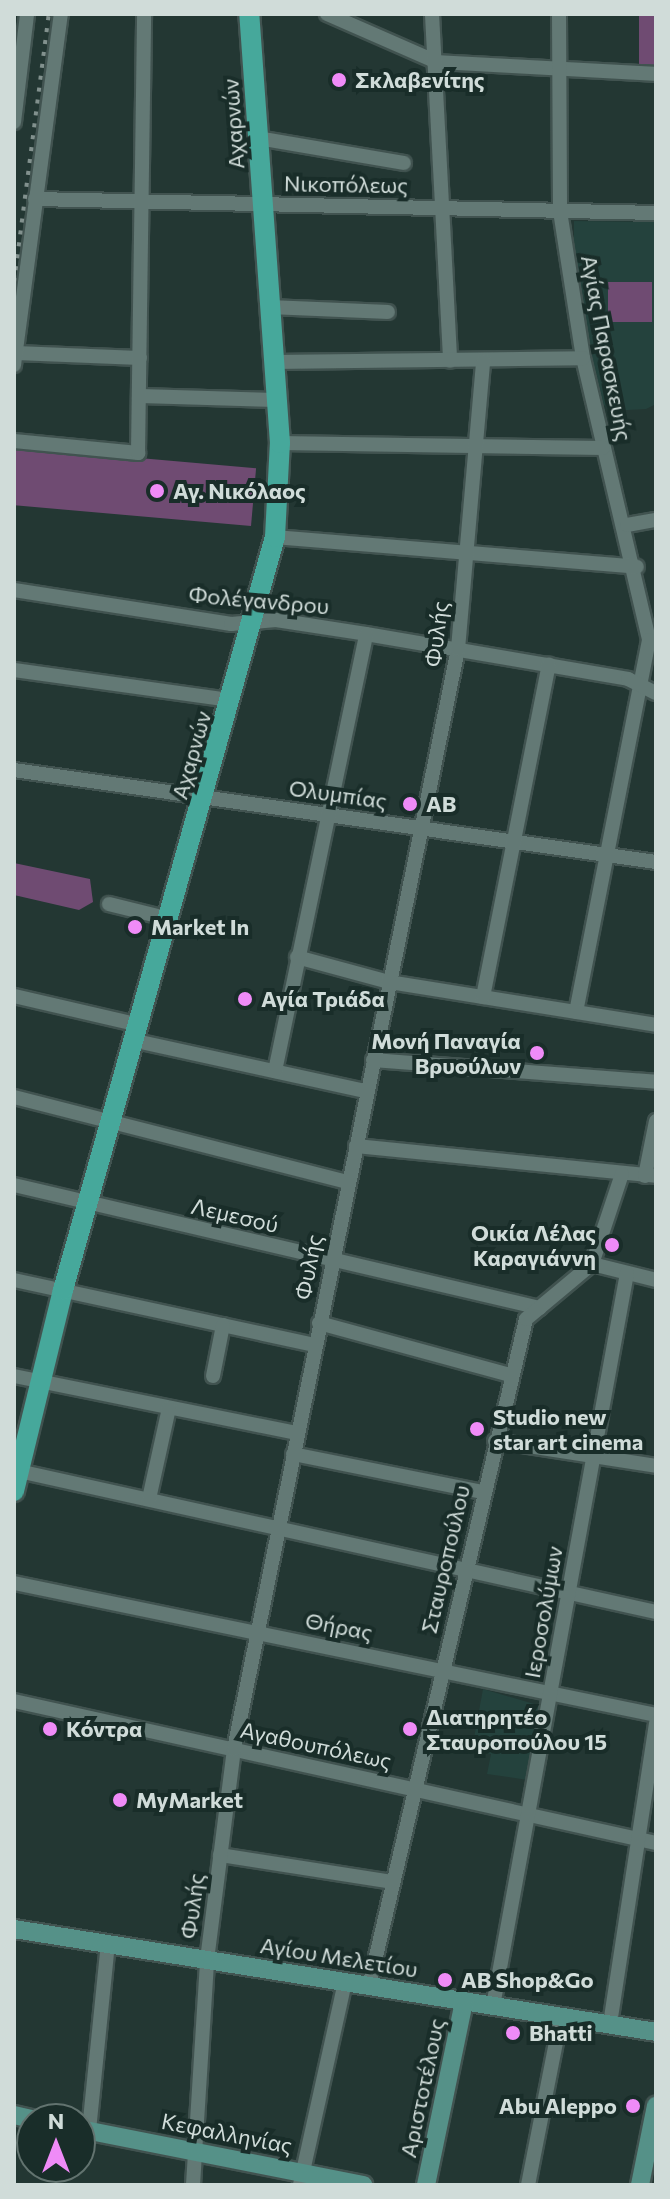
<!DOCTYPE html>
<meta charset="utf-8">
<style>
body{margin:0}
#map{position:relative;width:670px;height:2199px;overflow:hidden;background:#233733;font-family:Commissioner,sans-serif}
div>[style]{position:absolute}
[style*='--x']{left:calc(var(--x)*1px);top:calc(var(--y)*1px);width:calc(var(--w)*1px);rotate:calc(var(--a)*1deg)}
.built>*{inset:0;background:#24423d}
.green>*{inset:0;background:#6f4b72;transform-origin:0 0}
.roads{filter:drop-shadow(2px 0 #415350) drop-shadow(-2px 0 #415350) drop-shadow(0 2px #415350) drop-shadow(0 -2px #415350)}
.street>*{height:14px;margin:-7px;padding:0 7px;transform-origin:7px;border-radius:7px;background:#637975}
.secondary>*{height:18px;margin:-9px;padding:0 9px;transform-origin:9px;border-radius:9px;background:#559188}
.primary>*{height:20px;margin:-10px;padding:0 10px;transform-origin:10px;border-radius:10px;background:#46a89b}
.rail>*{height:4px;margin-top:-2px;transform-origin:0;background:repeating-linear-gradient(90deg,#82918e 0 4px,transparent 0 12px)}
.dots>*{width:22px;height:22px;translate:-50% -50%;box-sizing:border-box;border:4px solid #192d29;border-radius:50%}
span{translate:-50% -50%;white-space:nowrap;text-align:center;line-height:1.15;-webkit-text-stroke:8px #192d29;paint-order:stroke}
.poi-label{font-size:22px;color:#d0dcd9;font-weight:700}
.left{translate:0 -50%;text-align:left}
.right{translate:-100% -50%;text-align:right}
.street-label{font-size:22px;color:#d0dcd9}
.frame{position:absolute;inset:0;border:16px solid #d0dcd9;pointer-events:none}
.north{position:absolute;left:16px;top:2103px;width:80px;height:80px;box-sizing:border-box;background:#192d29;border:2px solid #62736f;border-radius:50%;rotate:0deg;font-size:22px;font-weight:700;line-height:32px;text-align:center;color:#d0dcd9}
.north::after{content:'';display:block;margin:auto;width:28px;height:36px;background:#ef8bf7;clip-path:polygon(50% 0,100% 100%,50% 72%,0 100%)}
</style>
<div id="map">
<div class="built">
<div style="clip-path:polygon(574px 221px,656px 222px,656px 404px,646px 409px,610px 411px,601px 402px,574px 272px)"></div>
<div style="clip-path:polygon(483px 1689px,541px 1706px,528px 1780px,487px 1774px,491px 1754px,472px 1749px)"></div>
</div>
<div class="green">
<div style="left:639px;top:14px;width:17px;height:51px"></div>
<div style="left:608px;top:282px;width:44px;height:40px"></div>
<div style="left:14px;top:447px;width:243px;height:58px;rotate:5deg"></div>
<div style="clip-path:polygon(14px 863px,90px 879px,93px 902px,79px 910px,14px 895px)"></div>
</div>
<div class="roads">
<div class="street">
<div style="--x:327;--y:14;--w:120;--a:23.6"></div>
<div style="--x:437;--y:62;--w:219;--a:3.1"></div>
<div style="--x:432;--y:14;--w:347;--a:87"></div>
<div style="--x:559;--y:14;--w:197;--a:89.7"></div>
<div style="--x:560;--y:211;--w:149;--a:81.1"></div>
<div style="--x:583;--y:358;--w:290;--a:76.8"></div>
<div style="--x:649;--y:640;--w:379;--a:101.1"></div>
<div style="--x:14;--y:122;--w:109;--a:-83.1"></div>
<div style="--x:258;--y:138;--w:148;--a:9.7"></div>
<div style="--x:35;--y:199;--w:621;--a:1.29"></div>
<div style="--x:270;--y:307;--w:118;--a:2.4"></div>
<div style="--x:16;--y:353;--w:124;--a:2.3"></div>
<div style="--x:274;--y:362;--w:309;--a:-0.7"></div>
<div style="--x:14;--y:365;--w:354;--a:-82.4"></div>
<div style="--x:139;--y:396;--w:137;--a:1.7"></div>
<div style="--x:14;--y:441;--w:125;--a:5.5"></div>
<div style="--x:138;--y:453;--w:439;--a:-89.2"></div>
<div style="--x:280;--y:443;--w:323;--a:0.9"></div>
<div style="--x:627;--y:525;--w:29;--a:-10"></div>
<div style="--x:275;--y:537;--w:363;--a:4.7"></div>
<div style="--x:14;--y:590;--w:220;--a:8.9"></div>
<div style="--x:231;--y:624;--w:45;--a:-5.1"></div>
<div style="--x:276;--y:620;--w:91;--a:8.8"></div>
<div style="--x:366;--y:634;--w:266;--a:9.7"></div>
<div style="--x:628;--y:679;--w:31;--a:27"></div>
<div style="--x:14;--y:670;--w:219;--a:7.9"></div>
<div style="--x:14;--y:770;--w:649;--a:8.16"></div>
<div style="--x:109;--y:904;--w:63;--a:13.8"></div>
<div style="--x:297;--y:957;--w:95;--a:15.2"></div>
<div style="--x:389;--y:982;--w:270;--a:9.1"></div>
<div style="--x:14;--y:996;--w:129;--a:13"></div>
<div style="--x:483;--y:997;--w:339;--a:-78.8"></div>
<div style="--x:136;--y:1041;--w:235;--a:12.3"></div>
<div style="--x:373;--y:1060;--w:284;--a:4.4"></div>
<div style="--x:275;--y:1071;--w:446;--a:-78.2"></div>
<div style="--x:14;--y:1097;--w:344;--a:14.3"></div>
<div style="--x:356;--y:1146;--w:301;--a:5.7"></div>
<div style="--x:645;--y:1176;--w:56;--a:-78.7"></div>
<div style="--x:14;--y:1185;--w:540;--a:13.16"></div>
<div style="--x:592;--y:1264;--w:66;--a:14"></div>
<div style="--x:14;--y:1280;--w:308;--a:12.2"></div>
<div style="--x:319;--y:1323;--w:199;--a:15.2"></div>
<div style="--x:14;--y:1376;--w:289;--a:11.4"></div>
<div style="--x:213;--y:1376;--w:52;--a:-78.9"></div>
<div style="--x:495;--y:1441;--w:163;--a:8.8"></div>
<div style="--x:293;--y:1454;--w:194;--a:11.3"></div>
<div style="--x:14;--y:1470;--w:658;--a:12.47"></div>
<div style="--x:149;--y:1499;--w:93;--a:-77.6"></div>
<div style="--x:14;--y:1583;--w:655;--a:11.62"></div>
<div style="--x:14;--y:1701;--w:658;--a:12.47"></div>
<div style="--x:220;--y:1855;--w:175;--a:8.9"></div>
<div style="--x:369;--y:1986;--w:685;--a:-76.75"></div>
<div style="--x:526;--y:1319;--w:86;--a:-39.8"></div>
<div style="--x:592;--y:1264;--w:95;--a:-71.6"></div>
<div style="--x:493;--y:2006;--w:745;--a:-79.64"></div>
<div style="--x:610;--y:2024;--w:304;--a:-81.3"></div>
<div style="--x:89;--y:2130;--w:187;--a:-84.2"></div>
<div style="--x:193;--y:2185;--w:225;--a:-86.4"></div>
<div style="--x:207;--y:1960;--w:213;--a:-82.7"></div>
<div style="--x:234;--y:1749;--w:1123;--a:-78.49"></div>
<div style="--x:458;--y:649;--w:289;--a:-85"></div>
<div style="--x:300;--y:2185;--w:208;--a:-77.5"></div>
<div style="--x:528;--y:2185;--w:171;--a:-78.9"></div>
</div>
<div class="secondary">
<div style="--x:14;--y:1929;--w:650;--a:9.11"></div>
<div style="--x:14;--y:2115;--w:18;--a:13"></div>
<div style="--x:80;--y:2129;--w:289;--a:11.2"></div>
<div style="--x:426;--y:2185;--w:188;--a:-78.3"></div>
<div style="--x:640;--y:2185;--w:81;--a:-78.6"></div>
</div>
<div class="primary">
<div style="--x:14;--y:1491;--w:207;--a:-76.3"></div>
<div style="--x:63;--y:1290;--w:782;--a:-74.28"></div>
<div style="--x:275;--y:537;--w:94;--a:-87"></div>
<div style="--x:280;--y:443;--w:430;--a:-94.1"></div>
</div>
</div>
<div class="rail">
<div style="--x:14;--y:282;--w:270;--a:-82.6"></div>
</div>
<div class="dots">
<div style="left:339px;top:80px;background:#ef8bf7"></div>
<div style="left:157px;top:491px;background:#ef8bf7"></div>
<div style="left:410px;top:804px;background:#ef8bf7"></div>
<div style="left:135px;top:927px;background:#ef8bf7"></div>
<div style="left:245px;top:999px;background:#ef8bf7"></div>
<div style="left:537px;top:1053px;background:#ef8bf7"></div>
<div style="left:612px;top:1245px;background:#ef8bf7"></div>
<div style="left:477px;top:1429px;background:#ef8bf7"></div>
<div style="left:50px;top:1729px;background:#ef8bf7"></div>
<div style="left:410px;top:1729px;background:#ef8bf7"></div>
<div style="left:120px;top:1800px;background:#ef8bf7"></div>
<div style="left:445px;top:1980px;background:#ef8bf7"></div>
<div style="left:513px;top:2033px;background:#ef8bf7"></div>
<div style="left:633px;top:2106px;background:#ef8bf7"></div>
</div>
<div class="poi-label">
<span class="left" style="left:355px;top:80px">Σκλαβενίτης</span>
<span class="left" style="left:173px;top:491px">Αγ. Νικόλαος</span>
<span class="left" style="left:426px;top:804px">AB</span>
<span class="left" style="left:151px;top:927px">Market In</span>
<span class="left" style="left:261px;top:999px">Αγία Τριάδα</span>
<span class="right" style="left:521px;top:1053px">Μονή Παναγία<br>Βρυούλων</span>
<span class="right" style="left:596px;top:1245px">Οικία Λέλας<br>Καραγιάννη</span>
<span class="left" style="left:493px;top:1429px">Studio new<br>star art cinema</span>
<span class="left" style="left:426px;top:1729px">Διατηρητέο<br>Σταυροπούλου 15</span>
<span class="left" style="left:66px;top:1729px">Κόντρα</span>
<span class="left" style="left:136px;top:1800px">MyMarket</span>
<span class="left" style="left:461px;top:1980px">ΑΒ Shop&amp;Go</span>
<span class="left" style="left:529px;top:2033px">Bhatti</span>
<span class="right" style="left:617px;top:2106px">Abu Aleppo</span>
</div>
<div class="street-label">
<span style="left:233px;top:124px;rotate:-94deg">Αχαρνών</span>
<span style="left:346px;top:184px;rotate:1deg">Νικοπόλεως</span>
<span style="left:607px;top:348px;rotate:79deg">Αγίας Παρασκευής</span>
<span style="left:259px;top:600px;rotate:5deg">Φολέγανδρου</span>
<span style="left:436px;top:634px;rotate:-83deg">Φυλής</span>
<span style="left:191px;top:755px;rotate:-74deg">Αχαρνών</span>
<span style="left:338px;top:794px;rotate:8deg">Ολυμπίας</span>
<span style="left:235px;top:1215px;rotate:13deg">Λεμεσού</span>
<span style="left:308px;top:1267px;rotate:-79deg">Φυλής</span>
<span style="left:445px;top:1559px;rotate:-77deg">Σταυροπούλου</span>
<span style="left:543px;top:1612px;rotate:-80deg">Ιεροσολύμων</span>
<span style="left:339px;top:1626px;rotate:11deg">Θήρας</span>
<span style="left:316px;top:1745px;rotate:12deg">Αγαθουπόλεως</span>
<span style="left:192px;top:1906px;rotate:-83deg">Φυλής</span>
<span style="left:339px;top:1957px;rotate:9deg">Αγίου Μελετίου</span>
<span style="left:422px;top:2088px;rotate:-78deg">Αριστοτέλους</span>
<span style="left:227px;top:2133px;rotate:11deg">Κεφαλληνίας</span>
</div>
<div class="frame"></div>
<div class="north">N</div>
</div>
